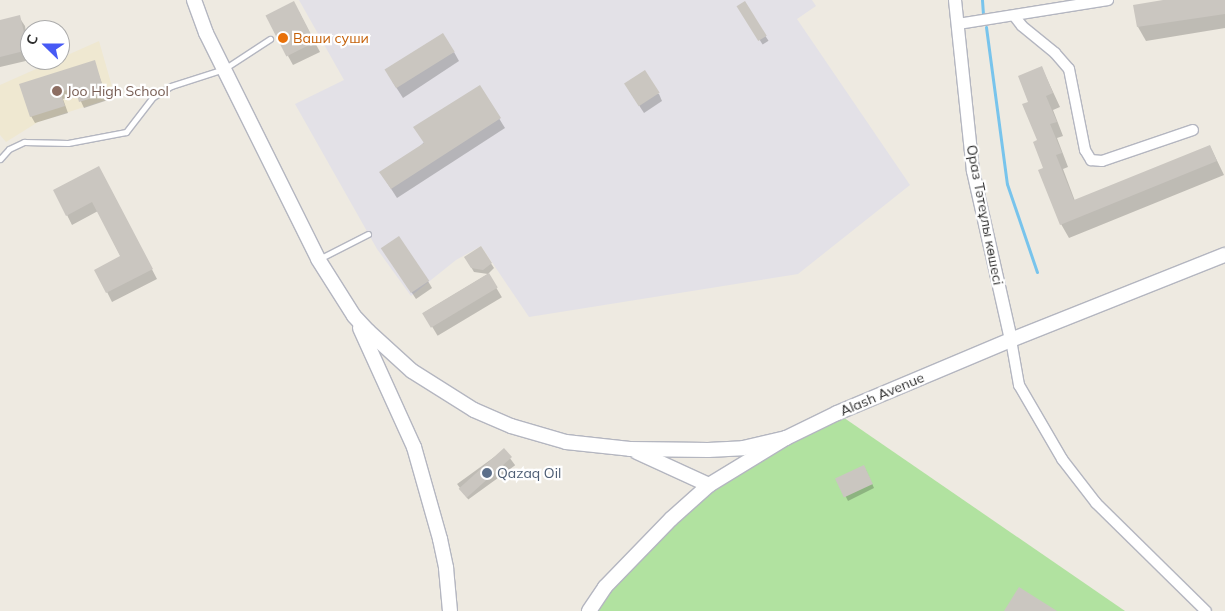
<!DOCTYPE html>
<meta charset="utf-8">
<style>
body{margin:0}
#map{position:relative;width:1225px;height:611px;overflow:hidden;background:#eeeae1;font-family:Mulish,sans-serif}
div>[style]{position:absolute}
[style*='--x']{left:calc(var(--x)*1px);top:calc(var(--y)*1px);width:calc(var(--w)*1px);rotate:calc(var(--a)*1deg)}
.industrial>*{inset:0;background:#e3e1e7}
.education>*{inset:0;background:#efe8d1}
.green>*{inset:0;background:#b1e2a0}
.shadow>*{inset:0;background:#0003;transform-origin:0 0}
.stream>*{height:3px;margin:-1.5px;padding:0 1.5px;transform-origin:1.5px;border-radius:1.5px;background:#78c4ec}
.building>*{inset:0;background:#cac6c0;transform-origin:0 0}
.roads{filter:drop-shadow(1px 0 #b4b6c0) drop-shadow(-1px 0 #b4b6c0) drop-shadow(0 1px #b4b6c0) drop-shadow(0 -1px #b4b6c0)}
.service>*{height:5px;margin:-2.5px;padding:0 2.5px;transform-origin:2.5px;border-radius:2.5px;background:#fff}
.minor>*{height:10px;margin:-5px;padding:0 5px;transform-origin:5px;border-radius:5px;background:#fff}
.tertiary>*{height:12px;margin:-6px;padding:0 6px;transform-origin:6px;border-radius:6px;background:#fff}
.secondary>*{height:14px;margin:-7px;padding:0 7px;transform-origin:7px;border-radius:7px;background:#fff}
.dots>*{width:14px;height:14px;translate:-50% -50%;box-sizing:border-box;border:2px solid #fff;border-radius:50%}
span{translate:-50% -50%;white-space:nowrap;text-align:center;line-height:1.15;-webkit-text-stroke:4.5px #fff;paint-order:stroke}
.food-label{font-size:14px;color:#c56008}
.left{translate:0 -50%;text-align:left}
.education-label{font-size:14px;color:#785e54}
.street-label{font-size:14px;color:#2e2e2e}
.service-label{font-size:14px;color:#4e5e75}
.north{position:absolute;left:20px;top:20px;width:50px;height:50px;box-sizing:border-box;background:#fff;border:1px solid #ababab;border-radius:50%;rotate:292deg;font-size:14px;font-weight:700;line-height:20px;text-align:center;color:#2e2e2e}
.north::after{content:'';display:block;margin:auto;width:18px;height:22px;background:#475af5;clip-path:polygon(50% 0,100% 100%,50% 72%,0 100%)}
</style>
<div id="map">
<div class="industrial">
<div style="clip-path:polygon(299px 0,812px 0,816px 6px,797px 19px,910px 185px,798px 274px,529px 317px,481px 246px,456px 260px,411px 296px,377px 249px,295px 104px,344px 80px)"></div>
</div>
<div class="education">
<div style="clip-path:polygon(99px 41px,115px 97px,38px 122px,6px 142px,0 135px,0 85px)"></div>
</div>
<div class="green">
<div style="clip-path:polygon(837px 413px,1125px 611px,589px 611px,709px 485px)"></div>
</div>
<div class="shadow">
<div style="clip-path:polygon(1171px 0,1225px 0,1225px 28px,1146px 41px,1138px 27px,1135px 6px)"></div>
<div style="left:744px;top:3px;width:45px;height:7px;rotate:57deg"></div>
<div style="clip-path:polygon(299px 12px,320px 52px,293px 65px,288px 56px)"></div>
<div style="clip-path:polygon(19px 17px,25px 26px,30px 60px,0 67px,0 21px)"></div>
<div style="clip-path:polygon(454px 52px,459px 61px,403px 98px,392px 81px)"></div>
<div style="clip-path:polygon(94px 62px,108px 100px,84px 108px,78px 95px,63px 99px,68px 113px,35px 123px,31px 116px)"></div>
<div style="clip-path:polygon(1042px 68px,1060px 107px,1053px 110px,1063px 136px,1057px 138px,1068px 167px,1063px 169px,1075px 201px,1210px 146px,1224px 175px,1069px 238px,1061px 224px,1045px 168px,1030px 102px)"></div>
<div style="clip-path:polygon(479px 86px,505px 128px,397px 198px,386px 181px)"></div>
<div style="clip-path:polygon(629px 90px,659px 94px,662px 101px,644px 113px)"></div>
<div style="clip-path:polygon(104px 177px,157px 279px,112px 302px,96px 270px,121px 257px,98px 211px,72px 225px,67px 215px)"></div>
<div style="clip-path:polygon(481px 248px,494px 268px,488px 274px,474px 272px,465px 257px)"></div>
<div style="clip-path:polygon(387px 255px,428px 281px,432px 288px,416px 299px)"></div>
<div style="left:488px;top:274px;width:27px;height:75px;rotate:59deg"></div>
<div style="left:504px;top:450px;width:19px;height:58px;rotate:54deg"></div>
<div style="clip-path:polygon(866px 470px,874px 488px,848px 501px,837px 479px)"></div>
</div>
<div class="stream">
<div style="--x:982;--y:0;--w:14;--a:86"></div>
<div style="--x:986;--y:27;--w:158;--a:82.4"></div>
<div style="--x:1007;--y:184;--w:93;--a:71.2"></div>
</div>
<div class="building">
<div style="clip-path:polygon(1163px 0,1225px 0,1225px 14px,1137px 27px,1133px 5px)"></div>
<div style="left:294px;top:1px;width:46px;height:32px;rotate:63deg"></div>
<div style="left:745px;top:1px;width:41px;height:10px;rotate:58deg"></div>
<div style="clip-path:polygon(20px 15px,28px 50px,0 57px,0 20px)"></div>
<div style="left:443px;top:33px;width:22px;height:69px;rotate:58deg"></div>
<div style="clip-path:polygon(95px 60px,105px 94px,79px 102px,75px 88px,60px 92px,65px 106px,30px 117px,19px 84px)"></div>
<div style="clip-path:polygon(1042px 66px,1053px 93px,1046px 96px,1057px 122px,1050px 124px,1062px 153px,1056px 155px,1074px 200px,1210px 145px,1217px 161px,1060px 225px,1038px 170px,1043px 168px,1033px 142px,1037px 140px,1022px 104px,1028px 102px,1018px 76px)"></div>
<div style="left:645px;top:70px;width:27px;height:25px;rotate:57deg"></div>
<div style="clip-path:polygon(480px 85px,501px 118px,391px 189px,379px 172px,424px 143px,413px 127px)"></div>
<div style="clip-path:polygon(99px 166px,153px 269px,106px 293px,94px 270px,120px 256px,92px 202px,66px 216px,53px 190px)"></div>
<div style="left:399px;top:236px;width:54px;height:22px;rotate:56deg"></div>
<div style="clip-path:polygon(481px 246px,492px 263px,483px 270px,471px 268px,464px 257px)"></div>
<div style="left:489px;top:273px;width:17px;height:78px;rotate:59deg"></div>
<div style="left:504px;top:448px;width:12px;height:61px;rotate:48deg"></div>
<div style="left:864px;top:465px;width:21px;height:32px;rotate:65deg"></div>
<div style="clip-path:polygon(1019px 587px,1057px 611px,1004px 611px)"></div>
</div>
<div class="roads">
<div class="service">
<div style="--x:0;--y:159;--w:13;--a:-48"></div>
<div style="--x:9;--y:149;--w:17;--a:-25"></div>
<div style="--x:24;--y:142;--w:44;--a:1.3"></div>
<div style="--x:68;--y:143;--w:59;--a:-10.7"></div>
<div style="--x:126;--y:132;--w:44;--a:-52.4"></div>
<div style="--x:153;--y:97;--w:21;--a:-31"></div>
<div style="--x:171;--y:86;--w:56;--a:-17.8"></div>
<div style="--x:224;--y:69;--w:55;--a:-33.1"></div>
<div style="--x:319;--y:259;--w:55;--a:-27"></div>
</div>
<div class="minor">
<div style="--x:1015;--y:17;--w:11;--a:52"></div>
<div style="--x:1022;--y:26;--w:43;--a:39.3"></div>
<div style="--x:1055;--y:53;--w:21;--a:49"></div>
<div style="--x:1069;--y:69;--w:83;--a:78.8"></div>
<div style="--x:1085;--y:150;--w:12;--a:59"></div>
<div style="--x:1091;--y:160;--w:11;--a:5"></div>
<div style="--x:1102;--y:161;--w:96;--a:-18.8"></div>
<div style="--x:958;--y:24;--w:152;--a:-9.1"></div>
<div style="--x:1011;--y:340;--w:46;--a:79.9"></div>
<div style="--x:1019;--y:385;--w:86;--a:59.8"></div>
<div style="--x:1062;--y:459;--w:56;--a:52.3"></div>
<div style="--x:1096;--y:503;--w:154;--a:44.5"></div>
</div>
<div class="tertiary">
<div style="--x:955;--y:0;--w:172;--a:84"></div>
<div style="--x:973;--y:171;--w:173;--a:77.3"></div>
</div>
<div class="secondary">
<div style="--x:194;--y:0;--w:35;--a:70"></div>
<div style="--x:206;--y:33;--w:252;--a:63.6"></div>
<div style="--x:318;--y:259;--w:67;--a:57.7"></div>
<div style="--x:354;--y:316;--w:21;--a:47"></div>
<div style="--x:368;--y:331;--w:59;--a:42.3"></div>
<div style="--x:412;--y:371;--w:73;--a:32.2"></div>
<div style="--x:474;--y:410;--w:40;--a:23.4"></div>
<div style="--x:511;--y:426;--w:57;--a:16.2"></div>
<div style="--x:566;--y:442;--w:64;--a:6.2"></div>
<div style="--x:630;--y:449;--w:78;--a:0.7"></div>
<div style="--x:708;--y:450;--w:35;--a:-3"></div>
<div style="--x:743;--y:448;--w:44;--a:-13.1"></div>
<div style="--x:360;--y:328;--w:131;--a:65.6"></div>
<div style="--x:414;--y:447;--w:96;--a:74.2"></div>
<div style="--x:440;--y:539;--w:30;--a:78"></div>
<div style="--x:446;--y:568;--w:43;--a:84.7"></div>
<div style="--x:637;--y:452;--w:79;--a:24.6"></div>
<div style="--x:589;--y:611;--w:29;--a:-56"></div>
<div style="--x:605;--y:587;--w:95;--a:-45.9"></div>
<div style="--x:671;--y:519;--w:51;--a:-41.8"></div>
<div style="--x:709;--y:485;--w:90;--a:-31.4"></div>
<div style="--x:786;--y:438;--w:57;--a:-26.1"></div>
<div style="--x:837;--y:413;--w:189;--a:-22.8"></div>
<div style="--x:1011;--y:340;--w:230;--a:-21.7"></div>
</div>
</div>
<div class="dots">
<div style="left:283px;top:38px;background:#e8710a"></div>
<div style="left:57px;top:91px;background:#8d6e63"></div>
<div style="left:487px;top:473px;background:#5c6f8a"></div>
</div>
<div class="food-label">
<span class="left" style="left:293px;top:38px">Ваши суши</span>
</div>
<div class="education-label">
<span class="left" style="left:67px;top:91px">Joo High School</span>
</div>
<div class="street-label">
<span style="left:985px;top:215px;rotate:79deg">Ораз Тәтеұлы көшесі</span>
<span style="left:882px;top:394px;rotate:-23deg">Alash Avenue</span>
</div>
<div class="service-label">
<span class="left" style="left:497px;top:473px">Qazaq Oil</span>
</div>
<div class="north">С</div>
</div>
